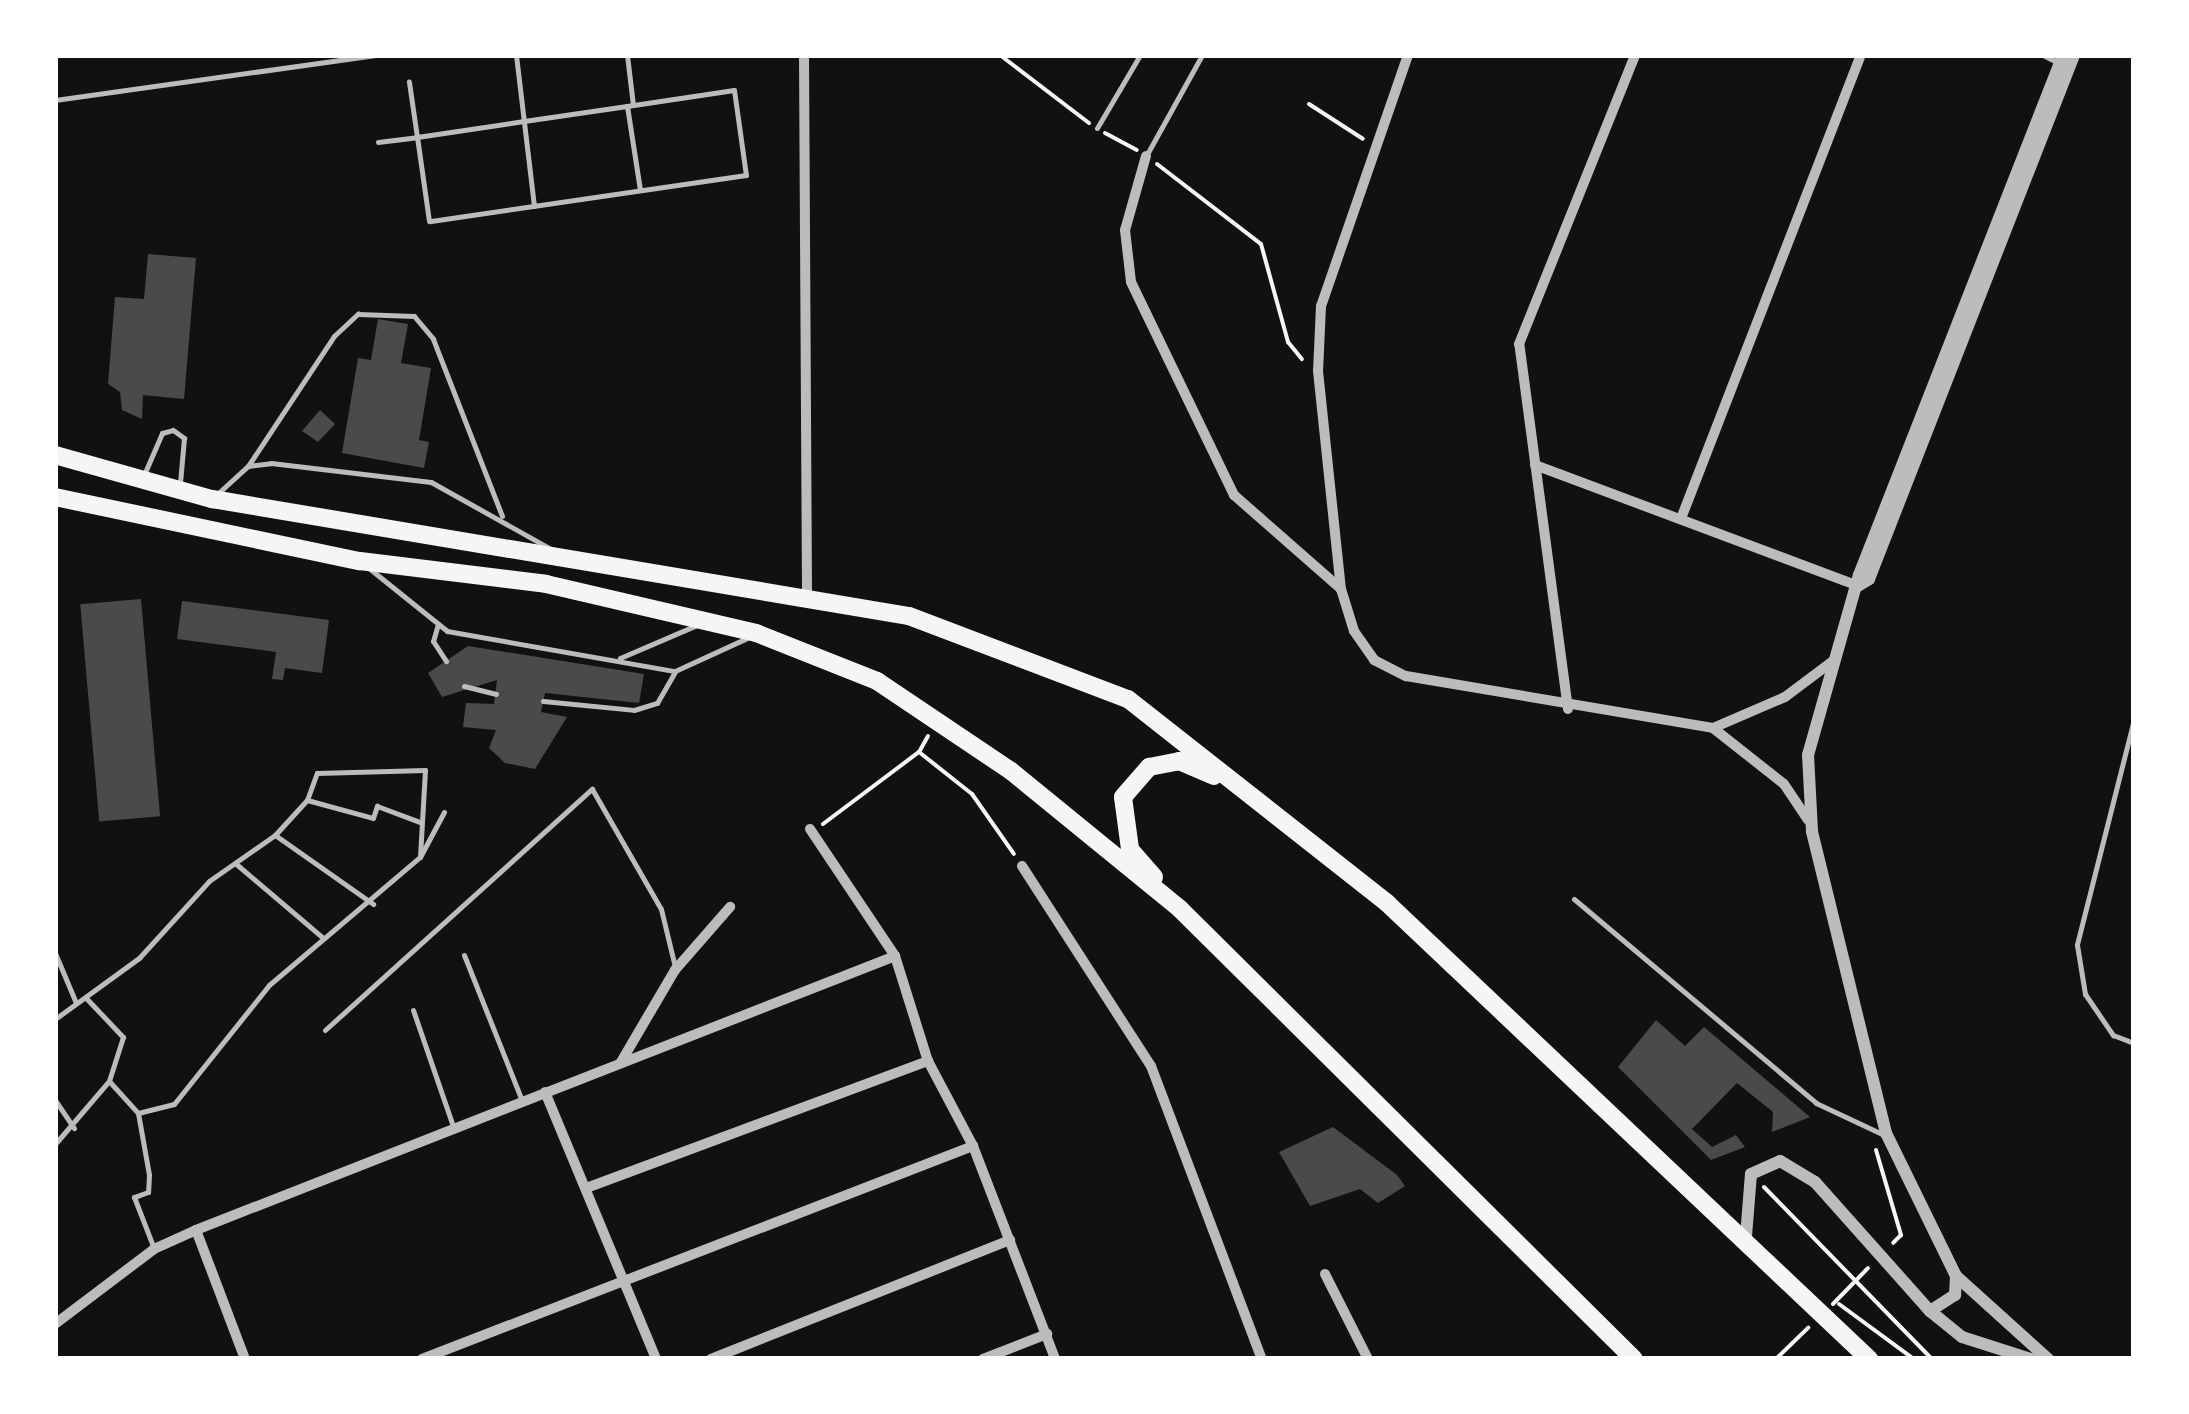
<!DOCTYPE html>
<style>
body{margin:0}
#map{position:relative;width:2189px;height:1414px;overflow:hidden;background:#111;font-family:"Work Sans",sans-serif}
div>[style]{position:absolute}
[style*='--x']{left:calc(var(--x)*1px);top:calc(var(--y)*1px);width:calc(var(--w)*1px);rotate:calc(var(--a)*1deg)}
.building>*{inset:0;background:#4a4a4a;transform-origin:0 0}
.path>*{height:4px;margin:-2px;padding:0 2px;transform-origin:2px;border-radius:2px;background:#f5f5f5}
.service>*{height:5px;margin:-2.5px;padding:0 2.5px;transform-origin:2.5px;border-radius:2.5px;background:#bcbcbc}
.minor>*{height:10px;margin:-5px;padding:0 5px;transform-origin:5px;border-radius:5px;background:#bcbcbc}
.tertiary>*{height:12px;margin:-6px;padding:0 6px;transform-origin:6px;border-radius:6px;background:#bcbcbc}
.trunk>*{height:18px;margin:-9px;padding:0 9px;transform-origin:9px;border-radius:9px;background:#f5f5f5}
span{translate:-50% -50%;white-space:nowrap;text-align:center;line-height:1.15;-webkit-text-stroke:9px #fff;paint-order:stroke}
.frame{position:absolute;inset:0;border:58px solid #fff;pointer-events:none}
</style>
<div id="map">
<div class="building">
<div style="clip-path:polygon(148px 254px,196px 258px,184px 399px,143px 395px,142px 419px,122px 410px,120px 392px,108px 384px,115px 297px,144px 299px)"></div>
<div style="clip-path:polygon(378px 319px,408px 324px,401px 363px,431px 368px,419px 440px,429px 442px,424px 468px,342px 453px,358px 358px,371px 360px)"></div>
<div style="clip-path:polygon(320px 410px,335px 424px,318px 442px,302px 431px)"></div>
<div style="left:141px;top:599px;width:218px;height:61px;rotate:85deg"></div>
<div style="clip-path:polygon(182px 601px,329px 620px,322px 673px,285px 668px,283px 680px,272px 679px,276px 652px,177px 639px)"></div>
<div style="clip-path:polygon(468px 646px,644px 674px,639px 703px,545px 693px,541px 712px,567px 717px,535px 769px,505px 763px,489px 748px,496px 730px,463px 727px,466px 703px,494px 704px,497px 680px,442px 697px,428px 673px)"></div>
<div style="clip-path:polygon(1656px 1020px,1685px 1046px,1704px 1027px,1810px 1117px,1772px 1132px,1773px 1112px,1737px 1083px,1692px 1129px,1712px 1147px,1736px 1135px,1745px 1147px,1711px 1160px,1618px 1067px)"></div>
<div style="clip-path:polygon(1333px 1127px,1397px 1175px,1405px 1186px,1378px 1203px,1360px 1189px,1310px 1206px,1279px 1152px)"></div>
</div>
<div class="path">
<div style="--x:1000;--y:55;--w:112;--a:37.4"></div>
<div style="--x:1309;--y:104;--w:64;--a:32.9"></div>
<div style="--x:1105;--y:133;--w:36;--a:28"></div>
<div style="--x:1157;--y:164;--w:131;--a:37.6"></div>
<div style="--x:1261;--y:244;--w:102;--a:74.6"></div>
<div style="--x:1288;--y:342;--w:22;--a:51"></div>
<div style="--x:928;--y:736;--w:18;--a:119"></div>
<div style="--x:919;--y:752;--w:68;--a:38.4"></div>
<div style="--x:972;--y:794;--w:73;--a:55"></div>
<div style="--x:823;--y:824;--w:120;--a:-36.9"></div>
<div style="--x:1876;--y:1150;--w:89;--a:73.6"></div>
<div style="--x:1901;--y:1235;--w:11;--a:135"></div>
<div style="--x:1764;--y:1187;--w:240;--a:45.7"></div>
<div style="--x:1833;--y:1304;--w:50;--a:-45.8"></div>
<div style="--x:1839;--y:1304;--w:93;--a:36.3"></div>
<div style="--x:1776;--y:1359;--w:45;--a:-44.1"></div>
</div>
<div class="service">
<div style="--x:516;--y:55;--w:152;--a:83.2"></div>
<div style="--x:627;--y:55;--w:50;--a:83.2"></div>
<div style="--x:2043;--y:55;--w:16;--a:27"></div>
<div style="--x:55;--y:100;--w:324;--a:-8"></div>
<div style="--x:627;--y:106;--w:85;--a:81.2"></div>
<div style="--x:1097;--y:128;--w:85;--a:-59.5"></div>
<div style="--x:378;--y:142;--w:39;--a:-7"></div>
<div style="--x:417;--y:137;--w:108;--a:-8.5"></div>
<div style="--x:524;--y:121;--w:104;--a:-8.3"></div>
<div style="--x:627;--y:106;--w:108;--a:-8.5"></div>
<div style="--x:734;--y:90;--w:86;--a:82"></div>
<div style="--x:746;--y:175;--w:320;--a:171.7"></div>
<div style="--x:429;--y:221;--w:85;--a:-98.1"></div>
<div style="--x:417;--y:137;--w:56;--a:-98.3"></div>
<div style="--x:1146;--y:156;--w:115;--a:-61"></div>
<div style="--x:248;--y:466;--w:156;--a:-56.5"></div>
<div style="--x:334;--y:336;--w:33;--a:-43"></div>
<div style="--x:358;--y:314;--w:56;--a:2"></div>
<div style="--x:414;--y:316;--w:30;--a:50"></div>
<div style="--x:433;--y:339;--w:190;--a:68.7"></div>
<div style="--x:143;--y:477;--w:48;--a:-66.6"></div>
<div style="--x:162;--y:433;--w:11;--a:-15"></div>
<div style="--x:173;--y:430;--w:14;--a:36"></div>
<div style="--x:184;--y:438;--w:45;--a:95.1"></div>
<div style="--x:215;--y:496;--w:45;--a:-42.3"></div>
<div style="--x:248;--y:466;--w:23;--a:-7"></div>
<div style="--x:271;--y:463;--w:161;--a:6.8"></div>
<div style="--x:431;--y:482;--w:135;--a:29.2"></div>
<div style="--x:370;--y:569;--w:99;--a:38.8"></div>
<div style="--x:447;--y:631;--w:231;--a:10"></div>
<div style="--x:675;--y:671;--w:79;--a:-24.6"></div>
<div style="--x:438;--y:624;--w:18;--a:106"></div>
<div style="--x:433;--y:641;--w:24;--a:57"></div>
<div style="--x:620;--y:658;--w:84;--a:-23.2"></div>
<div style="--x:464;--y:686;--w:33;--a:14"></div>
<div style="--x:543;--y:701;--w:91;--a:5.6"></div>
<div style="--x:634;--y:710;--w:24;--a:-17"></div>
<div style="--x:657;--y:703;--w:36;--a:-60"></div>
<div style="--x:2134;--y:719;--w:233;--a:104.2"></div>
<div style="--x:2077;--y:945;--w:50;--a:80.7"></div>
<div style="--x:2085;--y:994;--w:50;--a:55.7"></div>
<div style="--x:2113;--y:1035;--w:22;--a:21"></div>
<div style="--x:307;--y:800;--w:68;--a:15.3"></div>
<div style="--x:373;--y:818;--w:13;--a:-72"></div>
<div style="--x:377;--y:806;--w:46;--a:20.4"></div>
<div style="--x:275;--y:835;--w:120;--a:35.1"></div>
<div style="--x:235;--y:863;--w:116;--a:40.4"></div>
<div style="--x:1574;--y:899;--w:317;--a:40.1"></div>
<div style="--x:1816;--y:1103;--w:73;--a:25.2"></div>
<div style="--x:55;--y:953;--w:54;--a:67.2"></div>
<div style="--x:464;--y:955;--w:159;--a:68.3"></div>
<div style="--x:86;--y:998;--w:54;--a:46.5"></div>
<div style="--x:123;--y:1037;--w:46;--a:107.7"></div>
<div style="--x:109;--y:1081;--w:43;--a:47.8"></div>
<div style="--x:138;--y:1113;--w:63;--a:79.9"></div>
<div style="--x:149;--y:1175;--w:17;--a:93"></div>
<div style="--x:148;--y:1192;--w:15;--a:160"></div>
<div style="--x:134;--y:1197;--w:53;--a:68.8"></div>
<div style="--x:413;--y:1010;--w:126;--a:71"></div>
<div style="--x:55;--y:1019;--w:104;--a:-36"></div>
<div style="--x:139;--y:958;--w:104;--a:-47.7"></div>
<div style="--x:209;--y:881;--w:80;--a:-34.9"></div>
<div style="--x:275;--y:835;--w:47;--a:-47.6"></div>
<div style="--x:307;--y:800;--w:29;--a:-70"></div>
<div style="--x:317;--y:773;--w:108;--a:-1.6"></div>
<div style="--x:425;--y:770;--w:87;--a:93.3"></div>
<div style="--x:325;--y:1030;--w:360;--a:-42.1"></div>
<div style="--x:592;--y:789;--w:138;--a:60.1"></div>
<div style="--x:661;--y:909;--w:60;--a:76.4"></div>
<div style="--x:55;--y:1100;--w:34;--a:56"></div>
<div style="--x:138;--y:1113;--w:37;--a:-14"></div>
<div style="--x:174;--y:1104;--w:152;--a:-51.4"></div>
<div style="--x:269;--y:985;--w:198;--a:-40.3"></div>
<div style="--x:420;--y:857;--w:51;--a:-61.9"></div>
<div style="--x:55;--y:1144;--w:83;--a:-49.4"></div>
</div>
<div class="minor">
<div style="--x:804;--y:55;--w:538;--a:89.68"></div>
<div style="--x:1408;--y:55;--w:266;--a:109.1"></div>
<div style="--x:1321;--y:306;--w:65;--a:92.6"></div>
<div style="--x:1318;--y:371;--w:219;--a:84"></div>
<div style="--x:1341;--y:589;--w:44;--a:72.8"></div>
<div style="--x:1354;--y:631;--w:35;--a:55"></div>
<div style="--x:1374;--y:660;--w:36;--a:27"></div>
<div style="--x:1406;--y:676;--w:311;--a:9.6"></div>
<div style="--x:1713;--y:728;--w:90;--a:38.3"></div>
<div style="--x:1784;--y:784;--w:43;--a:56.3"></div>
<div style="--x:1146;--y:156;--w:77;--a:105.8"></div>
<div style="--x:1125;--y:230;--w:52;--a:83.4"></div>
<div style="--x:1131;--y:282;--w:237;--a:64.2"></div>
<div style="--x:1234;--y:495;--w:141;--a:41.3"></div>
<div style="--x:1535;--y:465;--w:345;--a:20.5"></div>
<div style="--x:1682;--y:516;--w:495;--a:-68.8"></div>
<div style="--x:1568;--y:709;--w:368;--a:-97.6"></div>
<div style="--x:1519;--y:344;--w:311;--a:-68.1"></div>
<div style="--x:1713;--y:728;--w:78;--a:-23.3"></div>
<div style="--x:1785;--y:697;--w:60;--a:-36.9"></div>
<div style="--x:810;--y:829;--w:153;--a:56.2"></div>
<div style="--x:895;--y:956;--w:110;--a:72.6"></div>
<div style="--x:928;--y:1061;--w:96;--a:62.1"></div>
<div style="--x:973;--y:1146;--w:228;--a:68.9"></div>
<div style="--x:1022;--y:866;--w:238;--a:57.2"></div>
<div style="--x:1151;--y:1066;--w:313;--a:69.3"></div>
<div style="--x:621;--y:1062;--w:107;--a:-59.6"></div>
<div style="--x:675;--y:970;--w:84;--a:-48.9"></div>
<div style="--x:545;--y:1092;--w:289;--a:67.4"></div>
<div style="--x:589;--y:1187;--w:362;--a:-20.4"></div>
<div style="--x:196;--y:1230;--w:138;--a:69.2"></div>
<div style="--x:1325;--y:1274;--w:95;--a:63.2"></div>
<div style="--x:55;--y:1324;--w:124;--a:-37.1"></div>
<div style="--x:154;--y:1249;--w:46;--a:-24.3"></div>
<div style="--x:196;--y:1230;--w:751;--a:-21.4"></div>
<div style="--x:422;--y:1359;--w:591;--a:-21.14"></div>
<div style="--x:711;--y:1359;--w:322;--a:-21.7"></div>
<div style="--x:983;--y:1359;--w:69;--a:-21.3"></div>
</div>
<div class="tertiary">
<div style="--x:1858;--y:586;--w:13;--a:-32"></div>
<div style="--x:1869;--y:579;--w:563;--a:-68.63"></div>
<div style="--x:1746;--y:1236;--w:62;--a:-85.4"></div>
<div style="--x:1751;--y:1174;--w:32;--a:-24"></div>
<div style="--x:1780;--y:1161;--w:41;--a:31"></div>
<div style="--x:1815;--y:1182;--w:173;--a:48.3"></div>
<div style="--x:1930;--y:1311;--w:30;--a:-33"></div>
<div style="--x:1955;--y:1295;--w:19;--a:-87"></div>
<div style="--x:1930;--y:1311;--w:41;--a:39.1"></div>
<div style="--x:1962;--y:1337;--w:72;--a:17.7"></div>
<div style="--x:2048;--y:1359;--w:124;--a:-137.9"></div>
<div style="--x:1956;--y:1276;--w:159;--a:-116.1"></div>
<div style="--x:1886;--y:1133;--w:311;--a:-103.8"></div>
<div style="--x:1812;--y:831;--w:76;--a:-93"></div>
<div style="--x:1808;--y:755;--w:187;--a:-74.2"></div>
<div style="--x:1859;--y:575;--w:559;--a:-68.58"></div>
</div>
<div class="trunk">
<div style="--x:55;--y:455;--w:163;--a:15.7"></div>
<div style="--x:212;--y:499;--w:707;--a:9.53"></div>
<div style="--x:909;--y:616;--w:234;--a:20.8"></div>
<div style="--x:1128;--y:699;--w:330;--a:38.2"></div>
<div style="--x:1387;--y:903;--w:664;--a:43.41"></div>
<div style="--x:55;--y:497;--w:312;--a:11.9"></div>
<div style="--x:360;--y:561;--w:187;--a:7"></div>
<div style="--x:546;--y:584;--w:216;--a:13.1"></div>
<div style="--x:756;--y:633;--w:130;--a:21.6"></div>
<div style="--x:877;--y:681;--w:161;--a:33.9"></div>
<div style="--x:1011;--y:771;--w:218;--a:39.2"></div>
<div style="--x:1180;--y:909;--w:639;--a:44.75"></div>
<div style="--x:1154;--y:877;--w:37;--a:-131"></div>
<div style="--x:1130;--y:849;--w:52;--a:-97.7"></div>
<div style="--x:1123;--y:797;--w:40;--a:-49"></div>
<div style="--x:1149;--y:767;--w:31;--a:-11"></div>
<div style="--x:1179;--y:761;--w:38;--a:23"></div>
</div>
<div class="frame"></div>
</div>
